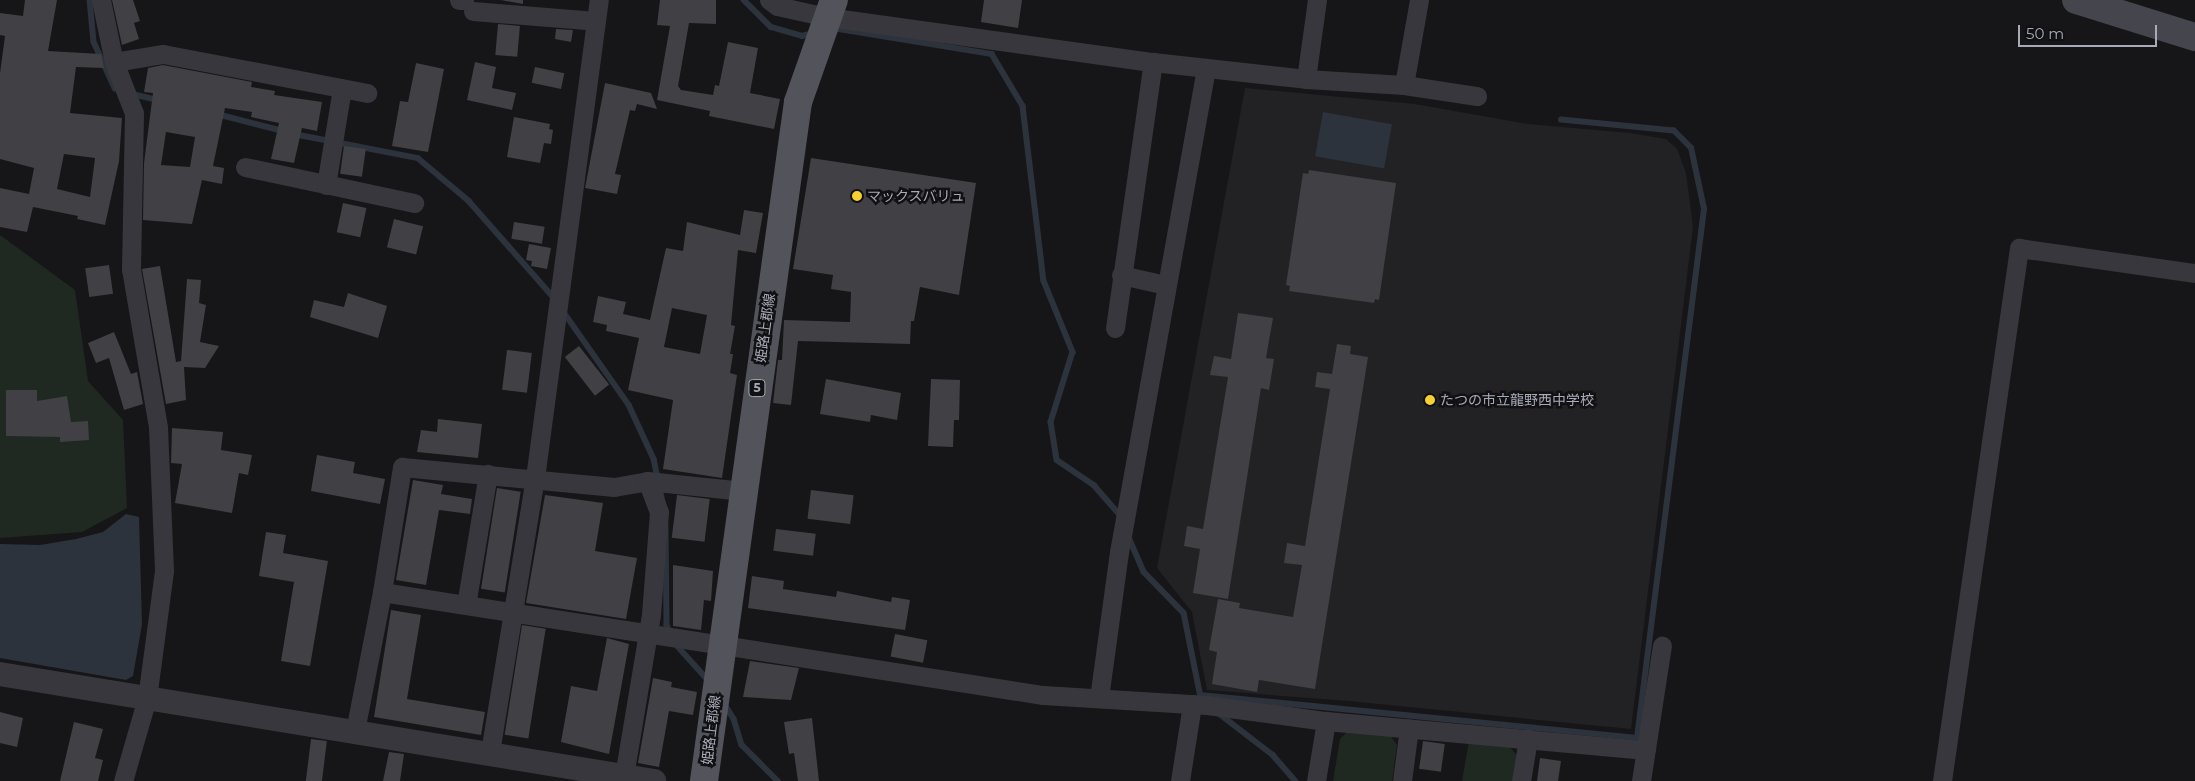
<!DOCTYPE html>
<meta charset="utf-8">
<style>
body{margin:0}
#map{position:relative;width:2195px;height:781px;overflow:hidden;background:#161618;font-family:Montserrat,"Noto Sans JP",sans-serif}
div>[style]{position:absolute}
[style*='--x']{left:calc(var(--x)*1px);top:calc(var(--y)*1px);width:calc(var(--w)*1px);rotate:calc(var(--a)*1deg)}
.built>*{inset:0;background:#222225}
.green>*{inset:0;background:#202822}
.water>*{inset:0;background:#2c333c;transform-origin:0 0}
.stream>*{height:5.5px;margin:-2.75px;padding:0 2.75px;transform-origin:2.75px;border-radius:2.75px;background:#2c333c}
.building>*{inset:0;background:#404045;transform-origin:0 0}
.minor>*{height:19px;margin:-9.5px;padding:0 9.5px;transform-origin:9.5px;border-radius:9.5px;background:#37373d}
.tertiary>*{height:24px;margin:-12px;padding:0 12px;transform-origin:12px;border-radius:12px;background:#37373d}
.secondary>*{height:28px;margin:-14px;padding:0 14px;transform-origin:14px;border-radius:14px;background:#45464d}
.primary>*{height:28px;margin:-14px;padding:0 14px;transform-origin:14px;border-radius:14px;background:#53535c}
.dots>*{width:14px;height:14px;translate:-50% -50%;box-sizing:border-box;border:2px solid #111113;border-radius:50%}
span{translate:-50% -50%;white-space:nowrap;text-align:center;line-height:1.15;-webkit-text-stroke:5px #111113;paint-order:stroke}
.shield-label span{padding:1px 4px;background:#111113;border:1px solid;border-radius:4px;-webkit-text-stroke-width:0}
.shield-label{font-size:12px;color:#a8aab8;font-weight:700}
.poi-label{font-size:14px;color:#a8aab8}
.left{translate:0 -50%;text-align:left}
.street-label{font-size:14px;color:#a8aab8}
.scale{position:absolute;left:2018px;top:25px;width:139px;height:22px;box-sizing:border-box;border:2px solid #a8aab8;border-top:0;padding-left:6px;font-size:15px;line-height:18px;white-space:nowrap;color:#a8aab8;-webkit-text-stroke:4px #111113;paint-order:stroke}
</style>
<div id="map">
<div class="built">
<div style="clip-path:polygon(1245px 88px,1415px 104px,1528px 124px,1630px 133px,1666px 139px,1677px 149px,1686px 173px,1693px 227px,1631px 729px,1349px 701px,1207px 690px,1192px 612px,1157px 568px)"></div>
</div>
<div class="green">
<div style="clip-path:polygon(0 235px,75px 290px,88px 381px,123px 420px,127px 508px,82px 532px,0 538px)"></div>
<div style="clip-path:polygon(1350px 729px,1388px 732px,1397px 745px,1392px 781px,1333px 781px,1340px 739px)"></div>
<div style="clip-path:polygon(1469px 741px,1509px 746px,1519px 758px,1515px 781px,1462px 781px)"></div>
</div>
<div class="water">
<div style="left:1323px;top:112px;width:70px;height:45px;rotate:10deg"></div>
<div style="clip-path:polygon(126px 514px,139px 517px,142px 624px,133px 676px,126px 680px,0 658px,0 544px,40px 545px,76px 539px,103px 532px)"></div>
</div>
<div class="stream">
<div style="--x:90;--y:0;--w:42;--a:84.6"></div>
<div style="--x:94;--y:42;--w:51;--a:65.5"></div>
<div style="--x:744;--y:0;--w:38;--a:45"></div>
<div style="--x:771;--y:27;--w:32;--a:16"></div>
<div style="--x:802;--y:36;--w:12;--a:-14"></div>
<div style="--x:831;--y:30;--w:8;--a:-7"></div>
<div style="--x:839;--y:29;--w:155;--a:9.3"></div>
<div style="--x:992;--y:54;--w:61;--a:59.2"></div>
<div style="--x:1023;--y:106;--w:176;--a:83.2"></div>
<div style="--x:1044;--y:281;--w:77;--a:67.8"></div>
<div style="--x:1073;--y:352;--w:73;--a:107.4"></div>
<div style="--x:1051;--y:422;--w:38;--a:81"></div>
<div style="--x:1057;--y:460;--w:45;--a:34"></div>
<div style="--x:1094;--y:485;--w:40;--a:49"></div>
<div style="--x:132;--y:94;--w:28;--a:13"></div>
<div style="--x:217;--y:114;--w:68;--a:14.4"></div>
<div style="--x:294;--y:134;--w:126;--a:11"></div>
<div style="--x:418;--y:158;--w:67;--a:40.1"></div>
<div style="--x:469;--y:201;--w:130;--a:48.7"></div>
<div style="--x:563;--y:311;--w:115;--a:54.9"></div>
<div style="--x:629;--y:405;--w:60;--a:65.2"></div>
<div style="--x:654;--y:459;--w:44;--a:78.2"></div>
<div style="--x:666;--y:526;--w:99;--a:89.4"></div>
<div style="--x:667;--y:625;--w:9;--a:69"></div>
<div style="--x:1128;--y:535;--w:40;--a:66.6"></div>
<div style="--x:1144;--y:572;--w:57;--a:45.7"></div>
<div style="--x:1184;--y:613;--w:86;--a:78.6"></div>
<div style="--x:674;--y:642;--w:52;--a:48.1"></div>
<div style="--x:1200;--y:695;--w:439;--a:5.6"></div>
<div style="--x:1637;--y:738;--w:533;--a:-82.78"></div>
<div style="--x:1704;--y:209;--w:62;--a:-102"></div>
<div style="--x:1691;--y:148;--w:24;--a:-135"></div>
<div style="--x:1674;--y:131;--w:113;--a:-174.4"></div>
<div style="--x:724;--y:703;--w:19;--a:58"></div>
<div style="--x:734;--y:719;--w:27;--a:73"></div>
<div style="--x:742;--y:745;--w:51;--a:45"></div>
<div style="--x:1217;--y:712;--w:71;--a:37.5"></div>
<div style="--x:1273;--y:755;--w:35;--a:49"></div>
</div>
<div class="building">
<div style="clip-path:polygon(evenodd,25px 0,57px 0,48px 51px,101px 54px,104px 68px,76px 67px,70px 113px,122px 118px,119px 161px,105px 225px,77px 219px,78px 216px,33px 207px,27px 232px,0 227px,0 188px,29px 194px,34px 168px,0 159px,0 73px,5px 36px,0 35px,0 13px,23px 16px,25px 0,64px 154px,95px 158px,90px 197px,57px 189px,64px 154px)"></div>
<div style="clip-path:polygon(112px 0,133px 0,140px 21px,134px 23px,139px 39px,122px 45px)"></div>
<div style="clip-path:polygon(501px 0,523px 0,523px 4px)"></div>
<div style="clip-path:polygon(660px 0,716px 0,716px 24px,689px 23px,678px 86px,681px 90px,713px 95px,715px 85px,719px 86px,728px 42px,758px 48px,750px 93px,780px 99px,774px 129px,709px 116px,710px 111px,657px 100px,670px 26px,657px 25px)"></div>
<div style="clip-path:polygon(984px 0,1022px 0,1018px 28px,981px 22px)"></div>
<div style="left:498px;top:24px;width:22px;height:31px;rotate:5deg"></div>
<div style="clip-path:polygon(556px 29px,573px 30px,571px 42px,555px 39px)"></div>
<div style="clip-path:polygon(475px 62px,496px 67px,492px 88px,516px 93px,512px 110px,467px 100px)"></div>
<div style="clip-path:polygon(416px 63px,444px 69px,428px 152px,392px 146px,400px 101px,408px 102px)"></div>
<div style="clip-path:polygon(evenodd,163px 65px,252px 82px,251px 87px,275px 91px,274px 95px,322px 102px,317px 131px,302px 128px,294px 163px,271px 159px,279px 123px,251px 117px,252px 112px,225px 108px,213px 166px,224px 168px,222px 184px,202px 180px,192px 224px,143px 220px,144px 163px,153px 93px,144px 92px,148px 68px,163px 65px,166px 132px,195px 137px,190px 167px,161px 165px,166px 132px)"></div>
<div style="left:535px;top:67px;width:30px;height:16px;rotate:12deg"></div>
<div style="clip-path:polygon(605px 83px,651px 93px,657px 109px,637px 104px,635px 111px,630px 110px,615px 174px,621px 175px,617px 194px,585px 188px)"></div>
<div style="clip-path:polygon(514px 117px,550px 124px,549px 129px,553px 130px,551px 144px,544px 143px,540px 163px,507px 157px)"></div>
<div style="left:344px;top:146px;width:22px;height:28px;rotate:8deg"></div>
<div style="clip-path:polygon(811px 158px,976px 183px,959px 295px,920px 287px,914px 321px,911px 321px,910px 344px,798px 341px,791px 405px,773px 403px,778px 360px,782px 360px,784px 320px,850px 322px,851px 292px,831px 289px,833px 275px,793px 269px)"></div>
<div style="clip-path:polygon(1309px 170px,1396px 183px,1379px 300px,1375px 299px,1374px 303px,1289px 291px,1290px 286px,1286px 285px,1303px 173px,1308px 174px)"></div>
<div style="left:343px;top:203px;width:24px;height:30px;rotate:12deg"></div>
<div style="clip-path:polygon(evenodd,744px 210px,763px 213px,756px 253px,738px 250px,731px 325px,735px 326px,730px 354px,733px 354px,730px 373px,737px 375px,722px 478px,663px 469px,673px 400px,628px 390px,639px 338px,606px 331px,607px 325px,593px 322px,598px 296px,626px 302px,623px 314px,650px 320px,666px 248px,683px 251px,687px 222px,740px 235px,744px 210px,672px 308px,707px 315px,700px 354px,664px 347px,672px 308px)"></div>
<div style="left:394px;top:219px;width:30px;height:29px;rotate:14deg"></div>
<div style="left:514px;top:222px;width:31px;height:17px;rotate:9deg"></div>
<div style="clip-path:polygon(529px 244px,551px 248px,547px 269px,531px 266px,532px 261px,526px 260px)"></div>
<div style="left:109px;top:265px;width:29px;height:24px;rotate:82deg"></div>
<div style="clip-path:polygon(160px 266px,176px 362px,181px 361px,187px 279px,201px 280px,199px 303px,206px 305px,200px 342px,219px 346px,205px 368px,184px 367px,186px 400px,166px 404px,142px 269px)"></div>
<div style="clip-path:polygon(348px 293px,387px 306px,378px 338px,310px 317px,314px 300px,344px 307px)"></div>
<div style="clip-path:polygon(1238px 313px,1273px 318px,1266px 358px,1274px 359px,1269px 390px,1261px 388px,1228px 599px,1193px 593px,1200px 549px,1184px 546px,1187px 526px,1203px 529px,1228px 377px,1210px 375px,1214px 356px,1231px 359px)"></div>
<div style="clip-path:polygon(114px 332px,131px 374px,137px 372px,143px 404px,124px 410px,109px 358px,96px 363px,88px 343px)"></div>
<div style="clip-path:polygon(1337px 344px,1351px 346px,1350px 354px,1368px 357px,1315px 689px,1259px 680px,1257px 692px,1212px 684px,1217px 652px,1209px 650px,1218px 599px,1240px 603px,1239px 608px,1293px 617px,1302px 565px,1284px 563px,1287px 543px,1305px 546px,1330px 389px,1315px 387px,1317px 372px,1332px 374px)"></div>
<div style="left:579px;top:346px;width:49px;height:18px;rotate:52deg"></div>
<div style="left:507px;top:350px;width:25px;height:40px;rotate:7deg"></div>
<div style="clip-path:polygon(826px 379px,901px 393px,897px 420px,871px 415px,870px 422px,820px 414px)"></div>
<div style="clip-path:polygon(931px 379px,960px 380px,959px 420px,954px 420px,953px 447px,928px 446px)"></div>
<div style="clip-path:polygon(6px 390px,37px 390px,37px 401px,67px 396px,71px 422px,88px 421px,89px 440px,60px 442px,60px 437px,6px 436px)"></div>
<div style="clip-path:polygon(438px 419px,482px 424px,478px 458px,417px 452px,421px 430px,437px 432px)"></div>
<div style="clip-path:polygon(172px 428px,223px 432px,221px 450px,252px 455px,248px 475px,239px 473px,232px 513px,175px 503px,182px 464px,171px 463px)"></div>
<div style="clip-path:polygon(317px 455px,355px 462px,353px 473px,385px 479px,380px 504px,311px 491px)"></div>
<div style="clip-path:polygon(413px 480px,443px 485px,441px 494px,472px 499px,470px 514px,439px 510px,426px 585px,396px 580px)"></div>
<div style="left:497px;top:488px;width:24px;height:102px;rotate:9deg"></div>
<div style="left:811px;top:490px;width:43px;height:29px;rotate:7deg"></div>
<div style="clip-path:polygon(545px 495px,603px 503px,595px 551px,637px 558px,626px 619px,526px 603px)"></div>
<div style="left:677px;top:495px;width:33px;height:43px;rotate:7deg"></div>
<div style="left:776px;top:529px;width:40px;height:22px;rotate:7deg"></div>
<div style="clip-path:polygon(266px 532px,286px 535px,283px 553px,328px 561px,310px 666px,281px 661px,294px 582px,259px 576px)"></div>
<div style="clip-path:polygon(673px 565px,713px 571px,711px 601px,704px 600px,701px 630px,673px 626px)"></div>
<div style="clip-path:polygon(752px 576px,784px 581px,783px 589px,836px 597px,837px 591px,891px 602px,892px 597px,910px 600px,905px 630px,748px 608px)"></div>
<div style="clip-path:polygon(391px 610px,421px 615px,407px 699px,485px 712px,481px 735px,374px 717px)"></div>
<div style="left:522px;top:625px;width:24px;height:111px;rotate:9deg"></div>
<div style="left:895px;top:634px;width:33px;height:23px;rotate:11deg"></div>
<div style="clip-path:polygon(607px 638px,629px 644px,609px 754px,561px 742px,571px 686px,597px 691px)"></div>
<div style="clip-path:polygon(750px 661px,799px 668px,791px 700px,743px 697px)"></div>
<div style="clip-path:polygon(653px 678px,672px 682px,671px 687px,697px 692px,693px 715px,669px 711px,659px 767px,638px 763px)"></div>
<div style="clip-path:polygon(0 712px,23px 718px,17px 747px,0 743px)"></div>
<div style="clip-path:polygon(812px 718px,819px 781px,798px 781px,794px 753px,789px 754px,784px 722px)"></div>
<div style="clip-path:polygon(74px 722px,103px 729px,95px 758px,103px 760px,98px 781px,60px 781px)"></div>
<div style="left:311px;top:739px;width:16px;height:43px;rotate:7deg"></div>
<div style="left:1423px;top:741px;width:22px;height:28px;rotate:8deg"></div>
<div style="clip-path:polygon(389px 752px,404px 754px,400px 781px,383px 781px)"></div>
<div style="clip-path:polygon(1540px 758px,1561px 761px,1558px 781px,1537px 781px)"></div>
</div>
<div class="minor">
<div style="--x:101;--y:0;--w:63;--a:78.2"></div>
<div style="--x:114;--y:62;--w:55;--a:68.6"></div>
<div style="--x:134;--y:113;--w:156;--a:91.1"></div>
<div style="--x:131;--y:269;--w:160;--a:80.3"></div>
<div style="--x:158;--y:427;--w:144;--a:87.6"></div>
<div style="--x:164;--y:571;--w:128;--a:97.6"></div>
<div style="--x:147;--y:698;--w:86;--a:106.1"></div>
<div style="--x:459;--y:0;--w:5;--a:0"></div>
<div style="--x:769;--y:0;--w:10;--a:37"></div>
<div style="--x:777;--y:6;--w:51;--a:12.4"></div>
<div style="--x:827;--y:17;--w:329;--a:7.9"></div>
<div style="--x:1153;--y:62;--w:154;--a:6.3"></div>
<div style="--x:1306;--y:79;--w:98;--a:3.5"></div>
<div style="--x:1404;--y:85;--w:74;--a:8.6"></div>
<div style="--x:473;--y:11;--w:123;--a:4.6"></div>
<div style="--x:114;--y:62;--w:50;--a:-9.3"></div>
<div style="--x:163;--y:54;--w:208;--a:10.8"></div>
<div style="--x:1306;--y:79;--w:80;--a:-82.1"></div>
<div style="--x:1404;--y:85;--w:86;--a:-80"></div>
<div style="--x:245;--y:167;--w:173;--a:12"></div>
<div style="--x:326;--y:185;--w:98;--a:-80.6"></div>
<div style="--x:1121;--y:275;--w:46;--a:12.5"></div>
<div style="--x:1115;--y:328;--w:269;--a:-81.9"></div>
<div style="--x:382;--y:592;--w:669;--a:8.86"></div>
<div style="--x:1043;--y:695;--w:164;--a:3.5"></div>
<div style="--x:1207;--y:705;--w:120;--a:7.7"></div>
<div style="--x:1326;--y:721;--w:321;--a:5.2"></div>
<div style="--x:466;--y:605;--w:133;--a:-80.5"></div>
<div style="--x:1099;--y:698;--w:147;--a:-82.2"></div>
<div style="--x:1119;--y:552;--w:492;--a:-79.8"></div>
<div style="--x:355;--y:731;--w:142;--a:-79"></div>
<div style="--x:382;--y:592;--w:127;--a:-80.9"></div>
<div style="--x:402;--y:467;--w:213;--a:5.4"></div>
<div style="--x:614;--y:487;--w:34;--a:-10"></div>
<div style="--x:647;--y:481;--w:97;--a:5.9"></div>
<div style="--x:490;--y:752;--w:278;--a:-80.7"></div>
<div style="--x:535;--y:478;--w:482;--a:-82.4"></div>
<div style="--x:624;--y:776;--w:164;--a:-80.5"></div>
<div style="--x:651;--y:614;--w:102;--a:-85.5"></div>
<div style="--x:659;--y:512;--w:33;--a:-111"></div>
<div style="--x:1180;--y:781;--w:78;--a:-81.1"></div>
<div style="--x:1316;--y:781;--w:61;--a:-80.5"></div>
<div style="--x:1402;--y:781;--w:53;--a:-82.5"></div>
<div style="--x:1521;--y:781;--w:43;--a:-80.5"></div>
<div style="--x:1641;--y:781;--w:137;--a:-81.2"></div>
<div style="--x:1942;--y:781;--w:539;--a:-81.78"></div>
<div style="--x:2019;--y:248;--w:178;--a:8.1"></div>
</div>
<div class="tertiary">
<div style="--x:0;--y:674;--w:663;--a:9.29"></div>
</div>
<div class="secondary">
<div style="--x:2076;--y:0;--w:125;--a:17.3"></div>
</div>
<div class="primary">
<div style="--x:704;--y:781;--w:685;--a:-82.12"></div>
<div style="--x:798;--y:102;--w:108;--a:-70.6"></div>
</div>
<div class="dots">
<div style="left:857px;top:196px;background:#f7d12f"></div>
<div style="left:1430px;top:400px;background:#f7d12f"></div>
</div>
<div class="shield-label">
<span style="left:757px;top:388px">5</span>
</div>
<div class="poi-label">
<span class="left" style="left:867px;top:196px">マックスバリュ</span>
<span class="left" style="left:1440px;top:400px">たつの市立龍野西中学校</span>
</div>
<div class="street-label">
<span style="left:765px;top:328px;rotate:-82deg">姫路上郡線</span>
<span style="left:711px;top:730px;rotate:-83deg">姫路上郡線</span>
</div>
<div class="scale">50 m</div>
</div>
